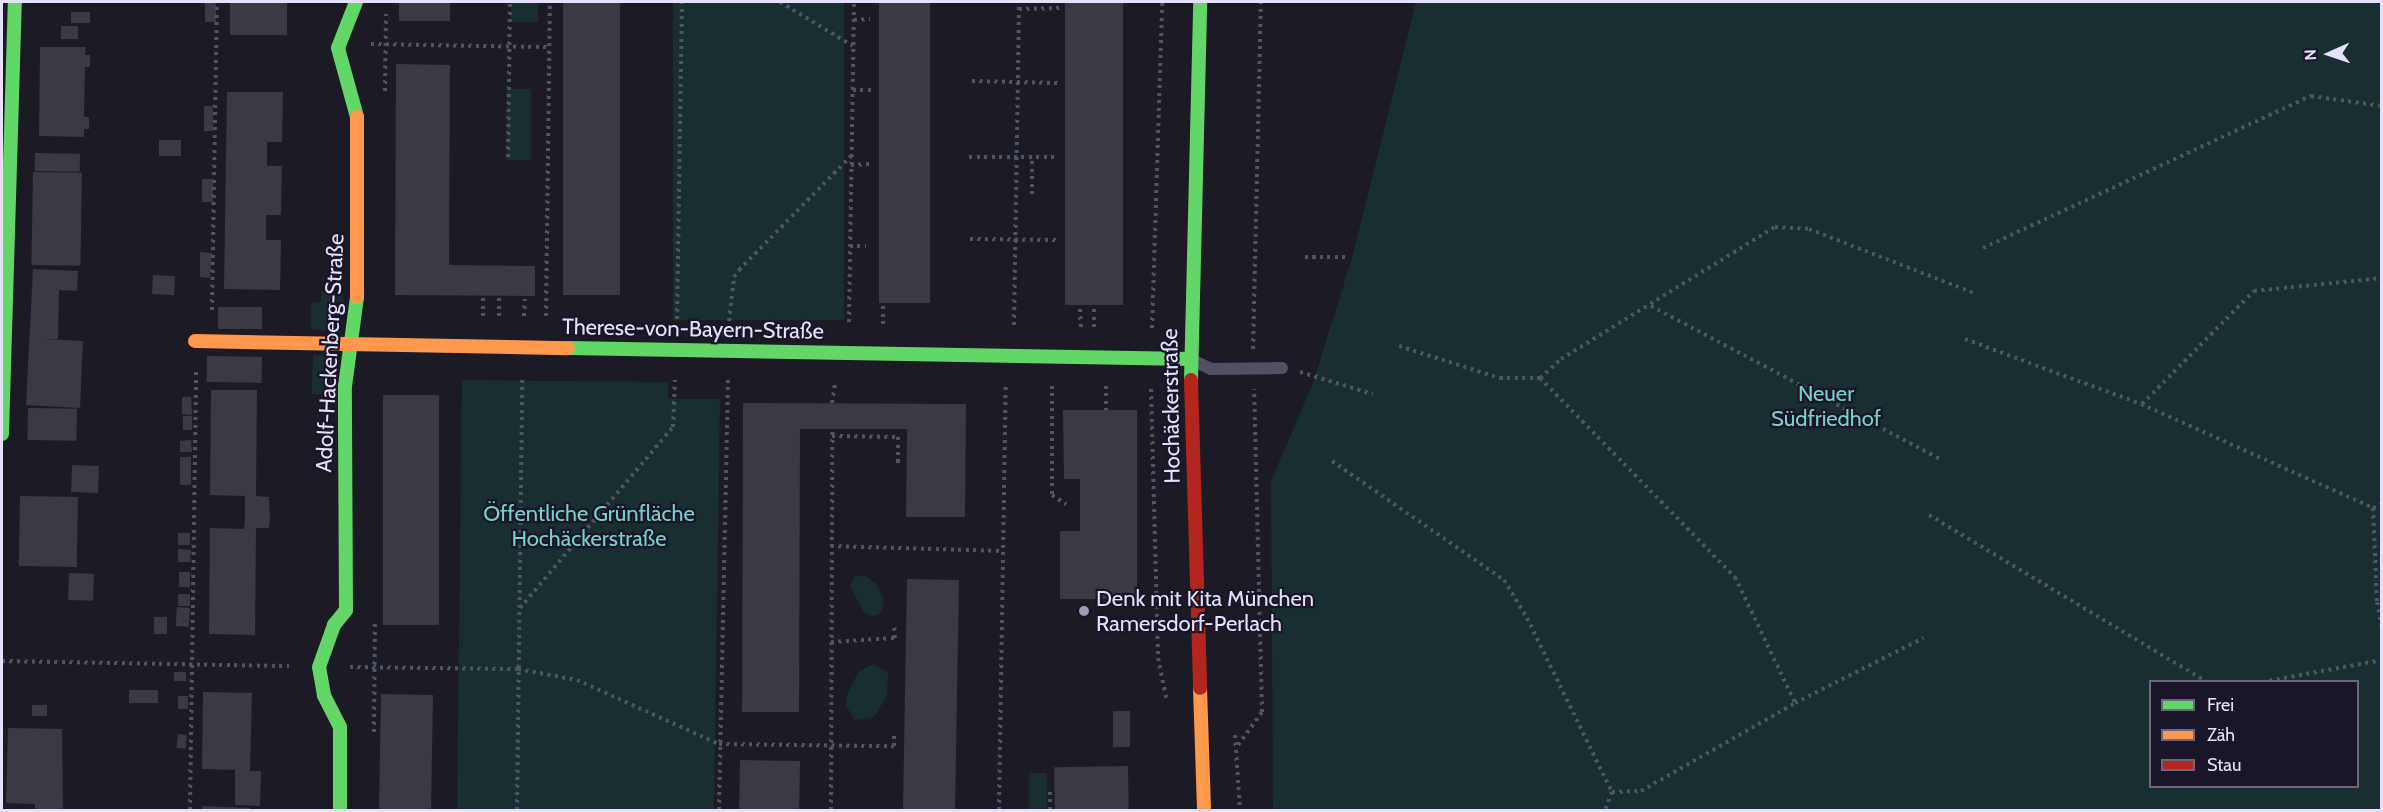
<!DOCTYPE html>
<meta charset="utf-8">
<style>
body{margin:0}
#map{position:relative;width:2383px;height:812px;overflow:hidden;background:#1c1a24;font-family:Cabin,sans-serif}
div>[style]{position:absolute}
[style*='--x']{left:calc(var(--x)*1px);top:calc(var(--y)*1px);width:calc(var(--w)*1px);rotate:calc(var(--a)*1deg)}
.green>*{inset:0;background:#192e30;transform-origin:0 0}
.building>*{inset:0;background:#3c3945;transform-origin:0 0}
.path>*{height:4px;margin-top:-2px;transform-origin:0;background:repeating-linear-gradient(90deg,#4e5664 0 3px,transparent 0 7.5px)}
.lane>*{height:12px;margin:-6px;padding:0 6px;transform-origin:6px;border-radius:6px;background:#525063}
.fast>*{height:14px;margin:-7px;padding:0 7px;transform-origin:7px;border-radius:7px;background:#63d668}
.slow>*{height:14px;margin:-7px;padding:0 7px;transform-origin:7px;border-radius:7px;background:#ff974d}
.jam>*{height:14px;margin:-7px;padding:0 7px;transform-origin:7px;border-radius:7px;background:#b3261e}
.dots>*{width:16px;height:16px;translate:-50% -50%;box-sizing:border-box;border:3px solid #1a1529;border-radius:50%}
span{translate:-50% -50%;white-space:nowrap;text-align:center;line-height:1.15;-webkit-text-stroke:4.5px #1a1529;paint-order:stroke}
.street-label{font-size:22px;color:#e6e1fb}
.park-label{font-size:22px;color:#75d3c5}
.poi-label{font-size:22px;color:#e6e1fb}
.left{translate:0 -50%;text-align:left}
.frame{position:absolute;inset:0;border:3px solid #e6e1fb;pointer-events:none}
.legend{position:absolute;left:2149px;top:680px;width:210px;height:108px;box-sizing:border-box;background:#1a1529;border:2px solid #6c677d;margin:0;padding:8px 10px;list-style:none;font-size:18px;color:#e6e1fb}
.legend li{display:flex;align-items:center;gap:12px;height:30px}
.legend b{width:30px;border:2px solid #6c677d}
.north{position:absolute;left:2299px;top:24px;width:60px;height:60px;-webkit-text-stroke:4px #1a1529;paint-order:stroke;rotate:267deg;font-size:16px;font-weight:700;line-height:24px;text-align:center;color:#e6e1fb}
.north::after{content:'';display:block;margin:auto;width:21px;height:27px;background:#e6e1fb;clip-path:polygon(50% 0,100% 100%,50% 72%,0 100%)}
</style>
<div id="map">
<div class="green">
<div style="left:511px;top:2px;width:27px;height:20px"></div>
<div style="left:673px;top:2px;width:171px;height:318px"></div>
<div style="clip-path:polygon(evenodd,1416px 2px,2381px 2px,2381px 810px,1273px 810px,1271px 481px,1313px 383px,1352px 258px,1416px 2px,2150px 682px,2358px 682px,2358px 786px,2150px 786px,2150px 682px)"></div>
<div style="left:507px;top:89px;width:24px;height:71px"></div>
<div style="clip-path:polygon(321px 292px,343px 292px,344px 302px,332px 302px,331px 330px,311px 330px,311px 302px,321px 302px)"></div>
<div style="left:313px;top:355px;width:23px;height:39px;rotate:2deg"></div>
<div style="clip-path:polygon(462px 380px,668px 382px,668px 399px,720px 399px,714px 810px,457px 810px)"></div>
<div style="clip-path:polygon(863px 575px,875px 583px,884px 599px,881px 613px,875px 616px,864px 613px,850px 586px,854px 577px)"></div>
<div style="clip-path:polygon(873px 664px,888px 672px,887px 696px,874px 717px,855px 720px,846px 706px,847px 695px,858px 672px)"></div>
<div style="left:1029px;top:773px;width:18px;height:37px"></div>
</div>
<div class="building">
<div style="left:205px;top:2px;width:11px;height:20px"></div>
<div style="left:230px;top:2px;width:57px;height:33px"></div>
<div style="left:399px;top:2px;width:51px;height:19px"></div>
<div style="left:563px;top:2px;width:57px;height:293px"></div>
<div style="left:879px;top:2px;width:51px;height:301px"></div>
<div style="left:1065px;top:2px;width:58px;height:303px"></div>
<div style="left:71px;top:12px;width:19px;height:11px"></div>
<div style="left:61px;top:26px;width:17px;height:13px"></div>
<div style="clip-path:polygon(40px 47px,86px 47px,85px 55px,90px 55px,90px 67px,85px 67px,84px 117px,89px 117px,89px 129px,84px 129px,84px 137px,39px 136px)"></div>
<div style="clip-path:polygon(396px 64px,450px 65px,449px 265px,535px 266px,535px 296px,395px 295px)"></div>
<div style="clip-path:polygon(227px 92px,283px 92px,282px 142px,267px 142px,267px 166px,282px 166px,281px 215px,266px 215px,266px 240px,281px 240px,280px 290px,224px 289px)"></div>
<div style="left:204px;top:106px;width:9px;height:25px"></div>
<div style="left:159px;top:140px;width:22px;height:16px"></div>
<div style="left:35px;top:153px;width:45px;height:18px;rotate:1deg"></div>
<div style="left:33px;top:172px;width:49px;height:93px;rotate:1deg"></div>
<div style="left:202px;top:179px;width:11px;height:23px"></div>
<div style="clip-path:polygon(200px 252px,212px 253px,210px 278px,200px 277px)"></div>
<div style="clip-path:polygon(33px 269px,78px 271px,77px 291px,59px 290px,58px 339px,46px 339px,83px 341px,80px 408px,26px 405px)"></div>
<div style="left:153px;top:275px;width:22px;height:19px;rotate:3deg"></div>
<div style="left:218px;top:307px;width:44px;height:22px"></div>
<div style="left:207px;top:356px;width:55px;height:26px;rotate:1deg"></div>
<div style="clip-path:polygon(211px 390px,257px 390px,256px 496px,269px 497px,270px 518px,269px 528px,256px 528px,255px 635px,209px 634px,210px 528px,244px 529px,245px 518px,245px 496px,210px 495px)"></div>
<div style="left:383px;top:395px;width:56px;height:230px"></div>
<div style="clip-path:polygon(182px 397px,191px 397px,192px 415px,182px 414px)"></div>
<div style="clip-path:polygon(743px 403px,966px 404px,965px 517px,906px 517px,907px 429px,800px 429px,799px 712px,742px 712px)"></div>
<div style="left:28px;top:408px;width:49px;height:32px;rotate:1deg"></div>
<div style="clip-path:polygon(1063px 410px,1137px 410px,1137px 599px,1060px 599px,1060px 531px,1080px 531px,1080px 479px,1064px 479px)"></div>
<div style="left:192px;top:416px;width:14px;height:9px;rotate:90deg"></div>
<div style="clip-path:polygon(191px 440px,192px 452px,180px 452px,180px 441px)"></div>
<div style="left:180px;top:457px;width:11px;height:28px"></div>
<div style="left:72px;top:465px;width:27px;height:27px;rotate:2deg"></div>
<div style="left:20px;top:496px;width:58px;height:70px;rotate:1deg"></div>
<div style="left:178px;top:533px;width:12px;height:12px"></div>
<div style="clip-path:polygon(178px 549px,191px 550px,190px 562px,178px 562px)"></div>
<div style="left:179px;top:572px;width:11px;height:15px"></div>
<div style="left:69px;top:573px;width:25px;height:27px;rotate:2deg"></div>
<div style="left:907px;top:579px;width:52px;height:231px;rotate:1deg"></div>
<div style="left:178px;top:594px;width:12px;height:12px"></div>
<div style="left:177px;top:607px;width:13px;height:19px;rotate:4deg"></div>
<div style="left:154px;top:617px;width:13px;height:17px"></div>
<div style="left:186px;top:672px;width:9px;height:12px;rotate:90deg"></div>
<div style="left:129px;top:690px;width:29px;height:13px"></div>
<div style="clip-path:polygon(203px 692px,252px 693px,250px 771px,261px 771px,260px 806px,235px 805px,235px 770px,202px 769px)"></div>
<div style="left:381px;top:694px;width:52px;height:116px;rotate:1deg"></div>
<div style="left:178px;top:696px;width:10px;height:13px"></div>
<div style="left:32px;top:705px;width:15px;height:11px"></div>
<div style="left:1113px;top:711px;width:17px;height:36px"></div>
<div style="clip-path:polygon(8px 728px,62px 729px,63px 810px,35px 810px,35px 804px,6px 803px)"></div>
<div style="left:178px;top:734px;width:9px;height:14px;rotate:6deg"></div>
<div style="left:740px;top:760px;width:60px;height:50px;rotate:1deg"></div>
<div style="left:1128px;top:766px;width:44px;height:74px;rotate:89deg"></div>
<div style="clip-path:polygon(202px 806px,250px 808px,250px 810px,202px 810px)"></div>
</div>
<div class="path">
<div style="--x:780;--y:2;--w:85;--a:31.1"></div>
<div style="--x:1019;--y:9;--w:41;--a:-1.4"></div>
<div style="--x:854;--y:20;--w:16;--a:-4"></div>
<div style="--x:371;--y:44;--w:179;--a:1"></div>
<div style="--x:972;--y:81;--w:86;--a:1.3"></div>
<div style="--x:853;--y:90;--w:19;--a:0"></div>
<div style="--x:385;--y:91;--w:77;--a:-89.3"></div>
<div style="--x:508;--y:157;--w:155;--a:-89.3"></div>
<div style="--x:969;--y:157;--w:89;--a:0"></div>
<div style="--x:851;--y:165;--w:20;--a:-3"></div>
<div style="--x:1032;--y:194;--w:37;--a:-90"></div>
<div style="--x:970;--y:239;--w:86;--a:0.7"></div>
<div style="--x:850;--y:246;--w:16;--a:0"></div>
<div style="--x:1983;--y:248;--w:362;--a:-24.9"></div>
<div style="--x:2311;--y:96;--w:72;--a:8"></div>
<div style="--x:1305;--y:257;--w:45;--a:0"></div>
<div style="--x:883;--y:306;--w:18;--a:90"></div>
<div style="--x:1651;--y:306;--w:327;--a:27.9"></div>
<div style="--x:1080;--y:309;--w:19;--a:87"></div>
<div style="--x:1094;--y:309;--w:19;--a:90"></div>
<div style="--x:212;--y:310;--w:308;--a:-89.1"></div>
<div style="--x:483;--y:316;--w:18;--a:-90"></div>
<div style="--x:499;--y:316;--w:18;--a:-90"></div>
<div style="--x:524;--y:316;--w:17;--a:-87"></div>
<div style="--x:546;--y:316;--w:314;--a:-89.3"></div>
<div style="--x:677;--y:319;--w:317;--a:-89.1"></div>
<div style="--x:729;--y:321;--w:44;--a:-83.5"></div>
<div style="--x:734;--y:277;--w:9;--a:-54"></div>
<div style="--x:739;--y:270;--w:160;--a:-45.5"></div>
<div style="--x:849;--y:322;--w:320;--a:-89.1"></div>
<div style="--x:1014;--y:325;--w:323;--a:-89.1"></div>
<div style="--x:1152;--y:328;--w:326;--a:-88.2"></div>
<div style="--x:1965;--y:339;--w:188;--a:20.3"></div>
<div style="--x:2141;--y:404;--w:254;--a:24.1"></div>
<div style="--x:2373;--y:508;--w:10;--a:-24"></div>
<div style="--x:1399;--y:346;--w:106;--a:17.6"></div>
<div style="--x:1500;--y:378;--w:40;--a:0"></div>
<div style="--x:1540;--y:378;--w:28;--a:-42"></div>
<div style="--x:1561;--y:359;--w:251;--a:-31.7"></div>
<div style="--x:1775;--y:227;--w:34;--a:3"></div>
<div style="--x:1809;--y:229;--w:177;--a:21.2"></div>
<div style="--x:1253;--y:349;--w:347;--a:-88.7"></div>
<div style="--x:1300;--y:372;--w:76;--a:16.8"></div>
<div style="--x:1540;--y:378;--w:279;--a:45.6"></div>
<div style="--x:1735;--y:577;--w:140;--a:64.5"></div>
<div style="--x:1052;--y:386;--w:109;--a:90"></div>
<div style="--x:1052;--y:495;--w:17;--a:33"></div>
<div style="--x:1106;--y:386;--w:24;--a:90"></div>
<div style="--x:1151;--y:389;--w:269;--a:88.5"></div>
<div style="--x:1158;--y:658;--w:44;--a:78.2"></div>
<div style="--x:832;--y:403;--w:19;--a:-81"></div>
<div style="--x:2142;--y:404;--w:159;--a:-45.3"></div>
<div style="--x:2254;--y:291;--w:129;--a:-5.8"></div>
<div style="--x:832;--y:436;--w:66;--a:0.9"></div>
<div style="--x:898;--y:437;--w:26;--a:90"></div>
<div style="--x:1332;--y:461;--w:209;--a:34.7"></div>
<div style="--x:1504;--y:580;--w:44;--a:58.8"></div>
<div style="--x:1527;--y:618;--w:194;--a:64"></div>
<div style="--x:1612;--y:792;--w:19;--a:111"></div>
<div style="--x:2373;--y:508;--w:94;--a:87.6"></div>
<div style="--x:2377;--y:602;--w:26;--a:79"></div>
<div style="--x:1929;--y:515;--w:324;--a:31"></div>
<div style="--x:831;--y:546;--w:172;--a:1.7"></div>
<div style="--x:520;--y:608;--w:237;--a:-49.8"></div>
<div style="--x:673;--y:427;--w:47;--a:-87.6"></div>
<div style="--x:831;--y:642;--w:64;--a:-3.6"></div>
<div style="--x:895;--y:638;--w:14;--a:-94"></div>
<div style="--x:2;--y:661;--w:287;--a:1"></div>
<div style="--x:350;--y:667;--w:168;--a:0.7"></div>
<div style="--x:518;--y:669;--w:60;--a:10.6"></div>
<div style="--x:577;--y:680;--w:156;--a:24.3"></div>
<div style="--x:719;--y:744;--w:175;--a:0.7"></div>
<div style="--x:894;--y:746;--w:14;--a:-90"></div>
<div style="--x:2262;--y:682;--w:122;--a:-10.4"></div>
<div style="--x:374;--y:732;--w:110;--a:-89.5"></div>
<div style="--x:1235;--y:735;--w:75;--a:86.2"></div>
<div style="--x:1238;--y:745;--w:41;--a:-54"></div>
<div style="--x:1262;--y:712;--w:323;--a:-91.4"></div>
<div style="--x:1612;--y:792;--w:29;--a:-2"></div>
<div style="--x:1641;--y:791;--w:177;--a:-29.7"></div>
<div style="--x:1795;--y:703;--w:144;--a:-26.9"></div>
<div style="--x:190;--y:810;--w:440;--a:-89.2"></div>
<div style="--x:517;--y:810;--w:434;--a:-89.3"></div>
<div style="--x:719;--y:810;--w:431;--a:-88.8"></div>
<div style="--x:831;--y:810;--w:381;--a:-89.8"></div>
<div style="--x:999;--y:810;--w:425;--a:-89.1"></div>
<div style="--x:1050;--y:810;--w:19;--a:-90"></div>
</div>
<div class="lane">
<div style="--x:1194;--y:361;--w:19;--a:25"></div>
<div style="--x:1211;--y:369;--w:71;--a:-0.8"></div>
</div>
<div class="fast">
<div style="--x:356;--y:2;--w:49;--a:111.4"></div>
<div style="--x:338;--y:48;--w:72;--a:74.6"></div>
<div style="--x:568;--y:348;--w:622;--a:1.01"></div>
<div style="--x:1191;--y:380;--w:378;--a:-88.6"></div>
<div style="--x:2;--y:434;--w:432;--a:-88.3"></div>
<div style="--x:340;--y:810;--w:83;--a:-90"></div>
<div style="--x:340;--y:727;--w:36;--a:-117"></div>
<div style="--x:324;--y:695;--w:28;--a:-100"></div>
<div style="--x:319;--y:667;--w:45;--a:-70.3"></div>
<div style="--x:334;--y:625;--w:19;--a:-51"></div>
<div style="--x:346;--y:610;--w:224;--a:-90.3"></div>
<div style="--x:345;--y:386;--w:90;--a:-82.3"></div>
</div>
<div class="slow">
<div style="--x:357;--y:117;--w:180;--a:90"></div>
<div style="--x:195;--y:341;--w:373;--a:1.1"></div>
<div style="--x:1200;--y:688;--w:122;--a:88.1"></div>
</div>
<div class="jam">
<div style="--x:1191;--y:380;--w:308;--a:88.3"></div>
</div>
<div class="dots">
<div style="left:1084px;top:611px;background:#9f9bb0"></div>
</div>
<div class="street-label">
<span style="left:693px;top:329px;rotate:1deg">Therese-von-Bayern-Straße</span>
<span style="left:330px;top:353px;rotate:-87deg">Adolf-Hackenberg-Straße</span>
<span style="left:1171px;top:406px;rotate:-91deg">Hochäckerstraße</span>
</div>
<div class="park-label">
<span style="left:1826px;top:406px">Neuer<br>Südfriedhof</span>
<span style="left:589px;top:526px">Öffentliche Grünfläche<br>Hochäckerstraße</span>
</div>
<div class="poi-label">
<span class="left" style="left:1096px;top:611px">Denk mit Kita München<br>Ramersdorf-Perlach</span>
</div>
<div class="frame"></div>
<ul class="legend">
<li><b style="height:8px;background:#63d668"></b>Frei</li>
<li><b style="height:8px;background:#ff974d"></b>Zäh</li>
<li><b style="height:8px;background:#b3261e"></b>Stau</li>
</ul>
<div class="north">N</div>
</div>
